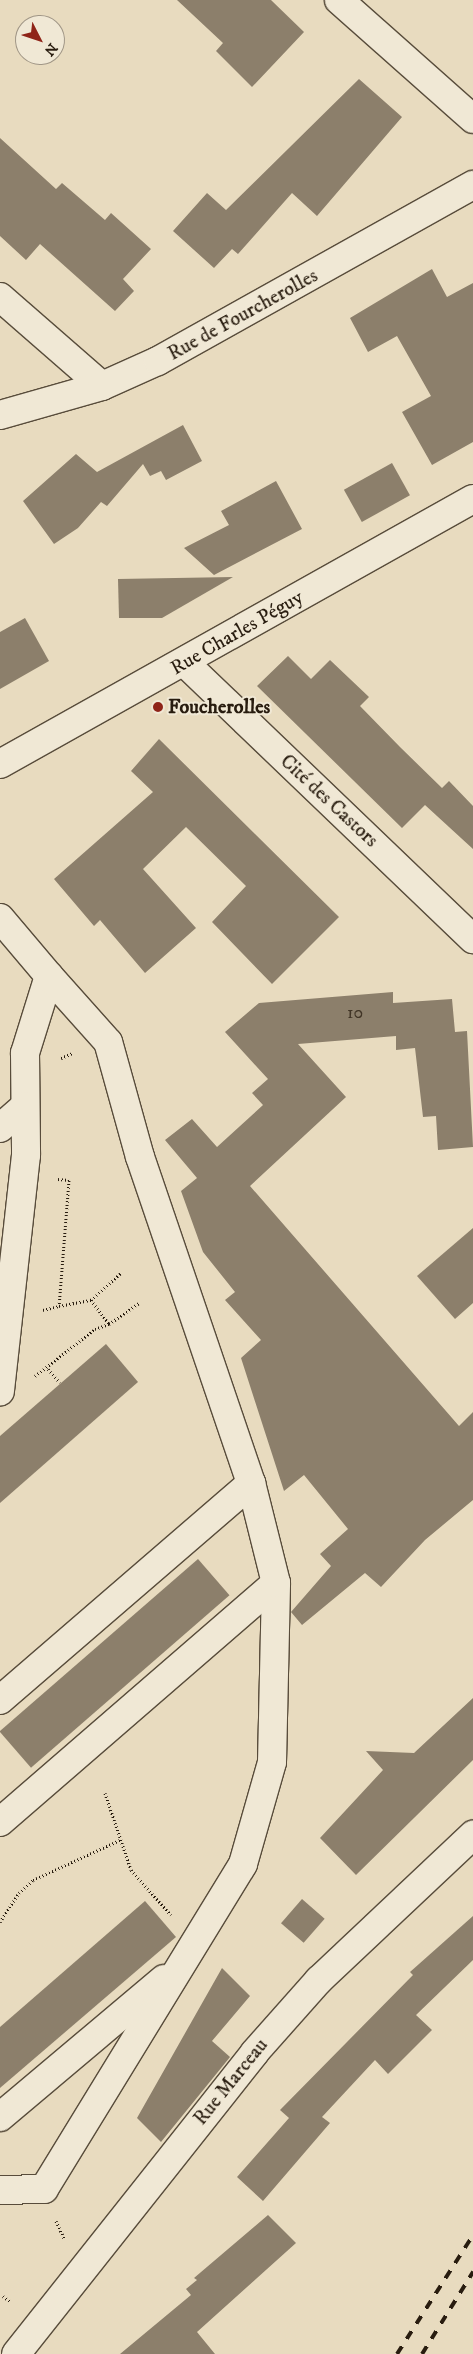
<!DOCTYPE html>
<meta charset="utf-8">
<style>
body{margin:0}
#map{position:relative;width:473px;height:2354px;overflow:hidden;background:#e8dbbf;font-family:"IM FELL DW Pica",serif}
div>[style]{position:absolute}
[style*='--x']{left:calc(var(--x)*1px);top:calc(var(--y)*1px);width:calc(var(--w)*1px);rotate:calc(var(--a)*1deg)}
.building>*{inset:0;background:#8c7f6b;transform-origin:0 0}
.path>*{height:3px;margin-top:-1.5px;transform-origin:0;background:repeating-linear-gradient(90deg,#281c0f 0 1px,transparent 0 3.5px)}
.roads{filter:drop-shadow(1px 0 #584c3b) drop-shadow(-1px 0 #584c3b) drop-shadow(0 1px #584c3b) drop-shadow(0 -1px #584c3b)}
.minor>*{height:28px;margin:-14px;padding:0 14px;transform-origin:14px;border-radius:14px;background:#f0e8d5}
.tertiary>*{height:28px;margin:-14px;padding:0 14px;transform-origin:14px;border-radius:14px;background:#f0e8d5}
.rail>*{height:4px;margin-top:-2px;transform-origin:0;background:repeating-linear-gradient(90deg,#281c0f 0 9px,transparent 0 18px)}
.dots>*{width:14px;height:14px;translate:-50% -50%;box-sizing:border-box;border:2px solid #f0e8d5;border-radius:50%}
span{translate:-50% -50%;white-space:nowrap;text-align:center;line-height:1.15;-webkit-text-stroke:4px #f0e8d5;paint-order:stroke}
.number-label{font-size:18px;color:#413526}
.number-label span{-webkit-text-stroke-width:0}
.street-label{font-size:20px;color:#281c0f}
.poi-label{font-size:20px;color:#281c0f;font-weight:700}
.left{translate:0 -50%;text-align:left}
.north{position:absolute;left:15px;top:15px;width:50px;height:50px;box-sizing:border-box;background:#f0e8d5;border:1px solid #a09686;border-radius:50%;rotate:131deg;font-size:14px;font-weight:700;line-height:20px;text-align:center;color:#281c0f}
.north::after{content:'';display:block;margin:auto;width:18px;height:22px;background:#8f2418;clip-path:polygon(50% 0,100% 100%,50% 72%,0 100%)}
</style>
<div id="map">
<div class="building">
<div style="clip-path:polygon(177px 0,271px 0,304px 32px,252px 87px,216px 51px,223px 43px)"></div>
<div style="clip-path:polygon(359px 79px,402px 117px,317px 216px,292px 193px,238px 254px,232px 249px,214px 268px,173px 231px,207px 193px,226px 210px)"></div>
<div style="clip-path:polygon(0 138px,56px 189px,62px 183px,105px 220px,111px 213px,151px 249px,123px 279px,134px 291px,115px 311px,40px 244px,26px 260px,0 236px)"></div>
<div style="clip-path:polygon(432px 269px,447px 297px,473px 283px,473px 442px,432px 465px,402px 412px,431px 396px,397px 336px,368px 352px,350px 318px)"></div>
<div style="clip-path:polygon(183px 425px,202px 461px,166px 480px,161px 471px,150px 476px,143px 464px,107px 506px,101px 502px,78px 528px,54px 544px,23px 501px,76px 454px,97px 472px)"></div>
<div style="left:392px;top:463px;width:37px;height:55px;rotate:61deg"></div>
<div style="clip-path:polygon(276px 481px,302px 529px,214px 575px,184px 548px,229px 525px,221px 511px)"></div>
<div style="clip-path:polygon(233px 577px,162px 618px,119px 618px,118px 579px)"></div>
<div style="clip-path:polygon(25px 618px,49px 661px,0 689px,0 632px)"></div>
<div style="clip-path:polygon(288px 656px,311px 679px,330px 660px,369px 697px,360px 706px,400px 747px,442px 788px,449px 781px,473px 806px,473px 849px,425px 805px,402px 828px,257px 686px)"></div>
<div style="clip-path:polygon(159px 739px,339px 917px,272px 984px,212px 922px,246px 886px,186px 827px,143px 869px,196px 928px,145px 973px,100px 920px,94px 926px,54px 879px,153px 792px,131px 771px)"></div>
<div style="clip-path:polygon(393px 992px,393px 1003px,452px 999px,455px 1032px,467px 1031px,473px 1147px,438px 1150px,436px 1116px,423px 1117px,415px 1048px,396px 1050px,396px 1036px,298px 1044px,346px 1097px,250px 1186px,459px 1426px,473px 1412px,473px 1500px,425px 1540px,381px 1587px,365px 1573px,302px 1625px,291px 1612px,331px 1566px,320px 1554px,348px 1529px,304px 1475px,284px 1491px,241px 1358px,261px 1340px,225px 1300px,235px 1292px,203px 1252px,181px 1191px,197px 1178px,165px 1140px,192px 1119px,217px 1147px,263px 1105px,252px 1093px,268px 1079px,225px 1032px,259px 1003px)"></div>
<div style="clip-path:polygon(473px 1228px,473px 1303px,455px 1319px,417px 1276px)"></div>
<div style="clip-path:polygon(106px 1344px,138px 1382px,0 1503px,0 1436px)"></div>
<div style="left:198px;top:1559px;width:48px;height:263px;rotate:49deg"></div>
<div style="clip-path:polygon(473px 1698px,473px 1760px,356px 1875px,320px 1838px,383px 1770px,366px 1751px,414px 1753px)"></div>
<div style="left:302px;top:1899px;width:30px;height:32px;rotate:41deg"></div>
<div style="clip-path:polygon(145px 1901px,176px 1937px,0 2088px,0 2027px)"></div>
<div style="clip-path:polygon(473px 1916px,473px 1960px,416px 2015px,432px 2030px,388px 2074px,375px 2060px,322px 2117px,330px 2123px,263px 2201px,237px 2177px,289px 2118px,280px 2110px,413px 1975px,410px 1972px)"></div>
<div style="clip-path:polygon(222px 1968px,250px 1996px,212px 2041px,230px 2057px,161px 2142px,137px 2118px)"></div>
<div style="clip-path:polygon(268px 2215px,296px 2243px,197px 2332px,215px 2354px,120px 2354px,191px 2295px,186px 2289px,197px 2280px,194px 2278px)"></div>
</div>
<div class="path">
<div style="--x:61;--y:1058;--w:13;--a:-23"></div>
<div style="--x:58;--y:1179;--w:11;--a:5"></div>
<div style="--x:69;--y:1180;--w:126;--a:94.5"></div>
<div style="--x:59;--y:1306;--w:33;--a:-11"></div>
<div style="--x:91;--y:1300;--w:40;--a:-42"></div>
<div style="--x:91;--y:1300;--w:30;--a:53"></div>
<div style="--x:109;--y:1324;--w:38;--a:-35"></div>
<div style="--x:43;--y:1310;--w:16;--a:-14"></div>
<div style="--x:48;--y:1369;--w:18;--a:49"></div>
<div style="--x:35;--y:1376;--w:76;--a:-38.1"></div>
<div style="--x:95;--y:1329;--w:15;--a:-20"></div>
<div style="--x:105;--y:1793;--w:81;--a:71.3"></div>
<div style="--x:131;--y:1870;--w:60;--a:48.4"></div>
<div style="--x:0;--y:1922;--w:35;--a:-57"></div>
<div style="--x:19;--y:1893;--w:19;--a:-43"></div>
<div style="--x:33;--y:1880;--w:96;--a:-24.7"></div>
<div style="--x:56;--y:2221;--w:19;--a:65"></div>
<div style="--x:3;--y:2296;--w:10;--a:37"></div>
</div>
<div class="roads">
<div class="minor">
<div style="--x:339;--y:0;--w:179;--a:41.6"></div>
<div style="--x:0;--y:297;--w:135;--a:41.1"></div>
<div style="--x:0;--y:415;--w:106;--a:-15.9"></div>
<div style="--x:102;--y:386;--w:61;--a:-24.1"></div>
<div style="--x:158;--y:361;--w:361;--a:-29.2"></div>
<div style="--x:185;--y:663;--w:399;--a:43.8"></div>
<div style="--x:0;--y:918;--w:76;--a:49.8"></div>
<div style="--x:49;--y:976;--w:81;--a:107.3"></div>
<div style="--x:25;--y:1053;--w:102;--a:89.4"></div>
<div style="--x:26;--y:1155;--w:238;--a:96.3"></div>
<div style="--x:0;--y:1128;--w:33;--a:-41"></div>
<div style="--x:0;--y:1700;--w:332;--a:-40.8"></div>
<div style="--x:251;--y:1483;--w:344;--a:-108.8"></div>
<div style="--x:140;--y:1157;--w:119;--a:-105.5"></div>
<div style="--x:108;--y:1042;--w:89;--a:-131.8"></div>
<div style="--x:0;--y:1822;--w:365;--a:-40.9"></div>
<div style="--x:0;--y:2117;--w:214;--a:-40.1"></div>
<div style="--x:0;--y:2190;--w:44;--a:-1.3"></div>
<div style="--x:44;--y:2189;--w:381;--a:-58.5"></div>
<div style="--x:243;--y:1864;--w:106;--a:-74.1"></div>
<div style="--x:272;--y:1762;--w:179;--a:-88.7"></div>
<div style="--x:276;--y:1583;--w:103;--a:-104"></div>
<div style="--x:16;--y:2354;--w:385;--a:-51.6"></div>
<div style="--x:255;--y:2052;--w:96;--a:-48.4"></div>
<div style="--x:319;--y:1980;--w:212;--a:-43.3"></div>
</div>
<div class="tertiary">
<div style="--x:0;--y:764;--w:542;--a:-29.26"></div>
</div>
</div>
<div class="rail">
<div style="--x:397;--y:2354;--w:141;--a:-57.4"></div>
<div style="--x:422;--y:2354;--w:97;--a:-58.1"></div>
</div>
<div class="dots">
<div style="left:158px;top:707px;background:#8f2418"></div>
</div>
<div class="number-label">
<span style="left:355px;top:1013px">10</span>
</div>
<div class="street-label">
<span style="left:243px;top:315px;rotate:-29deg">Rue de Fourcherolles</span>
<span style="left:237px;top:633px;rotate:-30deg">Rue Charles Péguy</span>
<span style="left:329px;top:801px;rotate:43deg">Cité des Castors</span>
<span style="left:231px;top:2082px;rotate:-51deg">Rue Marceau</span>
</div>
<div class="poi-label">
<span class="left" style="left:168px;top:707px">Foucherolles</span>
</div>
<div class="north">N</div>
</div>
